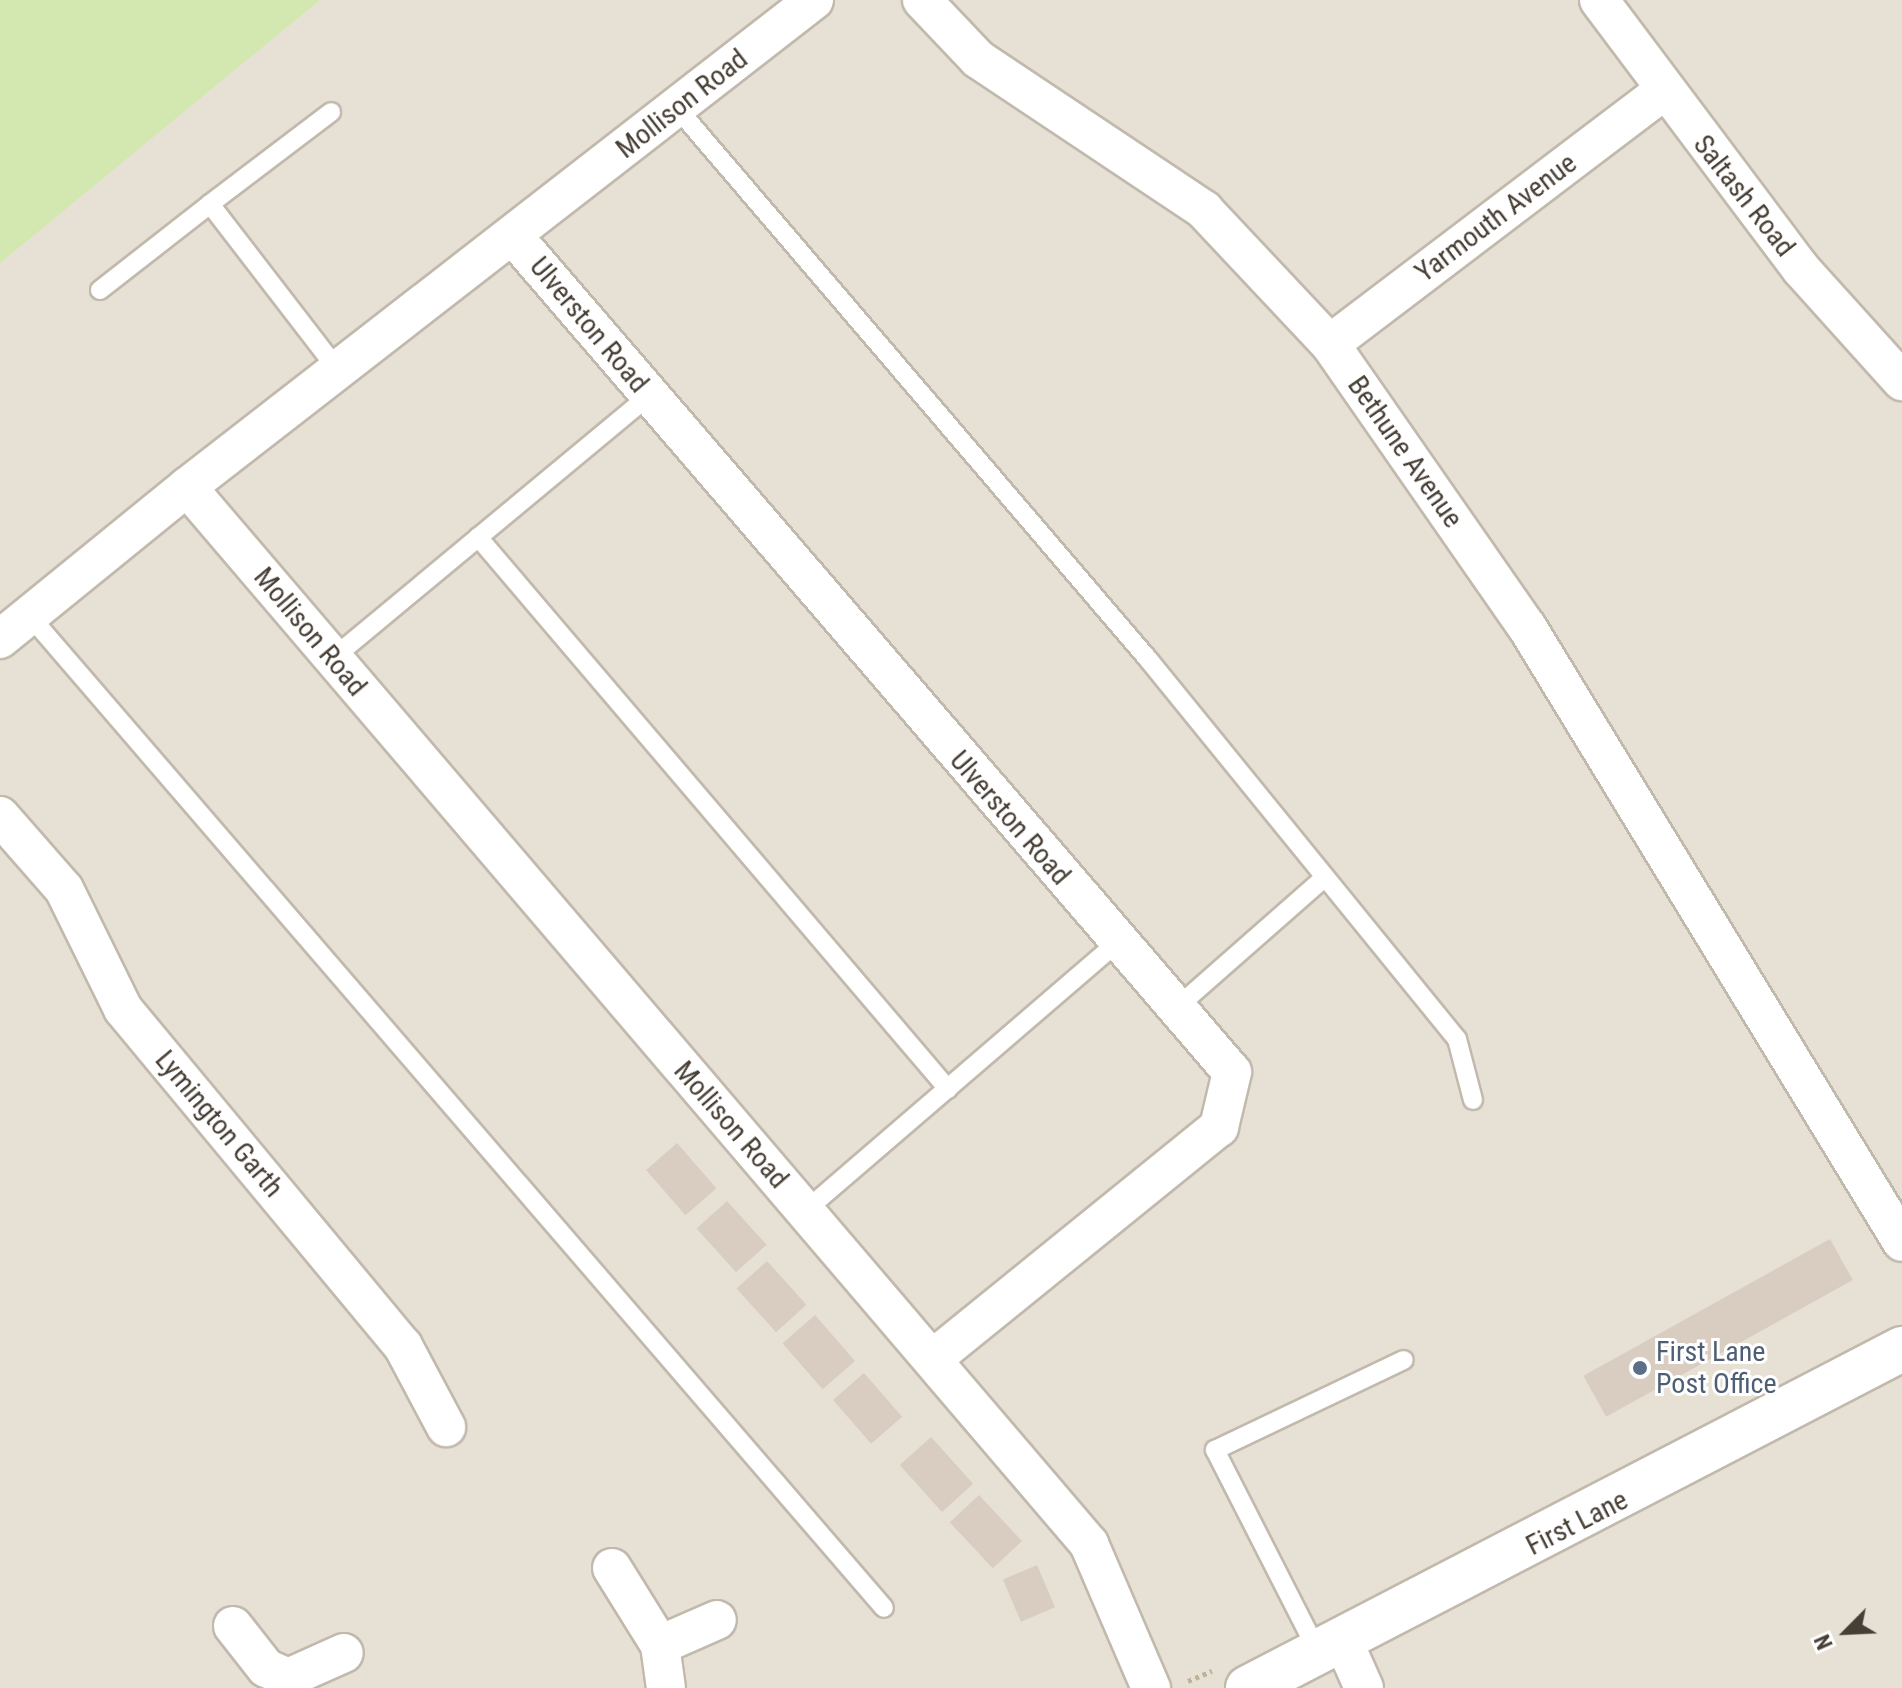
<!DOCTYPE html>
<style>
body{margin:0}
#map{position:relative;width:1902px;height:1688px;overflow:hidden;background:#f4efe7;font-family:"Roboto Condensed",sans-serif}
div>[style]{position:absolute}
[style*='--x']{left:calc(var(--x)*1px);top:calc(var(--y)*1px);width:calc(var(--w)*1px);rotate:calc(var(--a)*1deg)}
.residential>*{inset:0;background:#e7e1d5;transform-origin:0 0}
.green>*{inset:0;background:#d2e8b0}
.building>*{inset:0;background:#d8cdc0;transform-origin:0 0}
.path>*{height:5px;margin-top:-2.5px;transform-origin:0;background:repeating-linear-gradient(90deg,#c1b19b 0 4px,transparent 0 8px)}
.roads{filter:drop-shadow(2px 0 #c2b9ad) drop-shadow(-2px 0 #c2b9ad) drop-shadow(0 2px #c2b9ad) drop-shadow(0 -2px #c2b9ad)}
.service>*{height:18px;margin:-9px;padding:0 9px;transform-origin:9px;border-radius:9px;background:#fff}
.minor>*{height:38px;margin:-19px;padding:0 19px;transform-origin:19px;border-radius:19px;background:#fff}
.tertiary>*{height:44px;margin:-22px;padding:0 22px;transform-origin:22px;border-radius:22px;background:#fff}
.dots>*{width:22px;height:22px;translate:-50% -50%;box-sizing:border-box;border:4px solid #fff;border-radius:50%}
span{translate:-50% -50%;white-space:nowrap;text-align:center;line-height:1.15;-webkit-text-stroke:6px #fff;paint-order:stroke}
.street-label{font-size:28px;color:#473f36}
.service-label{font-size:28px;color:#4e5e75}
.left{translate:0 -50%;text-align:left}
.north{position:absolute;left:1806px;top:1592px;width:80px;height:80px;-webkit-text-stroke:6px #fff;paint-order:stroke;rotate:246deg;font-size:22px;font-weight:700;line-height:32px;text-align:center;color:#473f36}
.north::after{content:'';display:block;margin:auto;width:28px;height:36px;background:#473f36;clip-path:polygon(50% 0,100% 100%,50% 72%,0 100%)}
</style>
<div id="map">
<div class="residential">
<div style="left:0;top:0;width:1902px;height:1688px"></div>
</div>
<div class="green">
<div style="clip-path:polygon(0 0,320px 0,0 263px)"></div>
</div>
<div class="building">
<div style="left:677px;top:1143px;width:60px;height:41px;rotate:49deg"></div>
<div style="left:727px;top:1201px;width:59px;height:41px;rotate:48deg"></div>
<div style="left:1830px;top:1239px;width:47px;height:282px;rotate:61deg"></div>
<div style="left:767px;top:1261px;width:59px;height:41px;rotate:48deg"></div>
<div style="left:815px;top:1315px;width:61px;height:43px;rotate:49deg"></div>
<div style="left:864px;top:1373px;width:58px;height:41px;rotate:49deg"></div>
<div style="left:931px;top:1437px;width:63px;height:42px;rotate:48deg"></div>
<div style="left:979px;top:1495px;width:63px;height:40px;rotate:47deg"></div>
<div style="left:1037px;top:1565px;width:46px;height:37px;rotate:67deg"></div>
</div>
<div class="path">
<div style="--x:1188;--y:1681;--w:26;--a:-23"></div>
</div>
<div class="roads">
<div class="service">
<div style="--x:677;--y:108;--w:725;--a:49.48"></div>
<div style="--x:1148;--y:659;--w:490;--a:50.9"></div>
<div style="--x:1457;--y:1039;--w:63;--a:75.3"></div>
<div style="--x:210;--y:204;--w:152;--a:-37.2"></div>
<div style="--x:100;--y:290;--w:140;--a:-38"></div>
<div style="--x:210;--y:204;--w:213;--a:52.4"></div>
<div style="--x:478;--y:537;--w:725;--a:49.59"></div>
<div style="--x:29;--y:615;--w:1310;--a:49.27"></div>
<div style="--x:333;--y:658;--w:410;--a:-39.7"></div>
<div style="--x:1175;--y:1009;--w:198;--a:-41.3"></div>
<div style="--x:805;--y:1211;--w:411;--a:-40.7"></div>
<div style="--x:1318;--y:1652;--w:227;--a:-117"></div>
<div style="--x:1215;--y:1450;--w:209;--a:-25.5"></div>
</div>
<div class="minor">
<div style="--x:814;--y:0;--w:794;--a:142.16"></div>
<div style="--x:187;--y:487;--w:1390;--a:49.52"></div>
<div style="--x:1089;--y:1544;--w:157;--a:66.7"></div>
<div style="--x:922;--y:0;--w:81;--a:46.5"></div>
<div style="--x:978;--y:59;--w:272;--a:33.7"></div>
<div style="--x:1204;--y:210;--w:184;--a:46.8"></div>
<div style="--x:1330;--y:344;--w:345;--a:55.2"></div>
<div style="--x:1527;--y:627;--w:720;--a:58.63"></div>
<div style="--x:1599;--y:0;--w:336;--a:53.1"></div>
<div style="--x:1801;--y:269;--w:151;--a:48"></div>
<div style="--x:514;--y:237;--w:1101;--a:49.31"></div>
<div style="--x:1232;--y:1072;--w:57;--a:103.3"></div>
<div style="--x:1219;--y:1127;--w:369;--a:141"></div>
<div style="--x:1330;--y:344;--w:418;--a:-37.2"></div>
<div style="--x:0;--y:639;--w:241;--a:-39.1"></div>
<div style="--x:0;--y:816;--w:97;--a:48.8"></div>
<div style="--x:64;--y:889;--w:134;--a:63.8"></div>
<div style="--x:123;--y:1009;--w:438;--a:50.3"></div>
<div style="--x:403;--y:1346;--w:92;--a:62"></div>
<div style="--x:612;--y:1568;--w:91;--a:58.1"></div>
<div style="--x:660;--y:1645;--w:43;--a:82.1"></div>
<div style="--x:233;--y:1626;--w:53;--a:51.8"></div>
<div style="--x:266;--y:1668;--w:24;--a:24"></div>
<div style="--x:288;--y:1678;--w:61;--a:-24.1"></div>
<div style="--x:1344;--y:1643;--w:49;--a:66"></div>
<div style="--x:660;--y:1645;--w:62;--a:-23.7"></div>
</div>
<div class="tertiary">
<div style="--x:1248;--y:1688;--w:737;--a:-27.4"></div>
</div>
</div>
<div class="dots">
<div style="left:1640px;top:1368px;background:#5c6f8a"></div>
</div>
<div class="street-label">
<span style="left:682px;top:104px;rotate:-38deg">Mollison Road</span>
<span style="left:1744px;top:196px;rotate:52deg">Saltash Road</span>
<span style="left:1496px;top:218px;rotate:-37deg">Yarmouth Avenue</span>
<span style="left:589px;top:325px;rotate:50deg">Ulverston Road</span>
<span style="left:1405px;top:452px;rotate:55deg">Bethune Avenue</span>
<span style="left:310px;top:632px;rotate:50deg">Mollison Road</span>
<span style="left:1010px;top:818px;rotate:49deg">Ulverston Road</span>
<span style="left:219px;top:1124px;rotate:50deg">Lymington Garth</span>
<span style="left:731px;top:1125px;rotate:49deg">Mollison Road</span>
<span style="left:1577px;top:1523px;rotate:-27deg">First Lane</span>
</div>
<div class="service-label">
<span class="left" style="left:1656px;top:1368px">First Lane<br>Post Office</span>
</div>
<div class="north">N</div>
</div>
